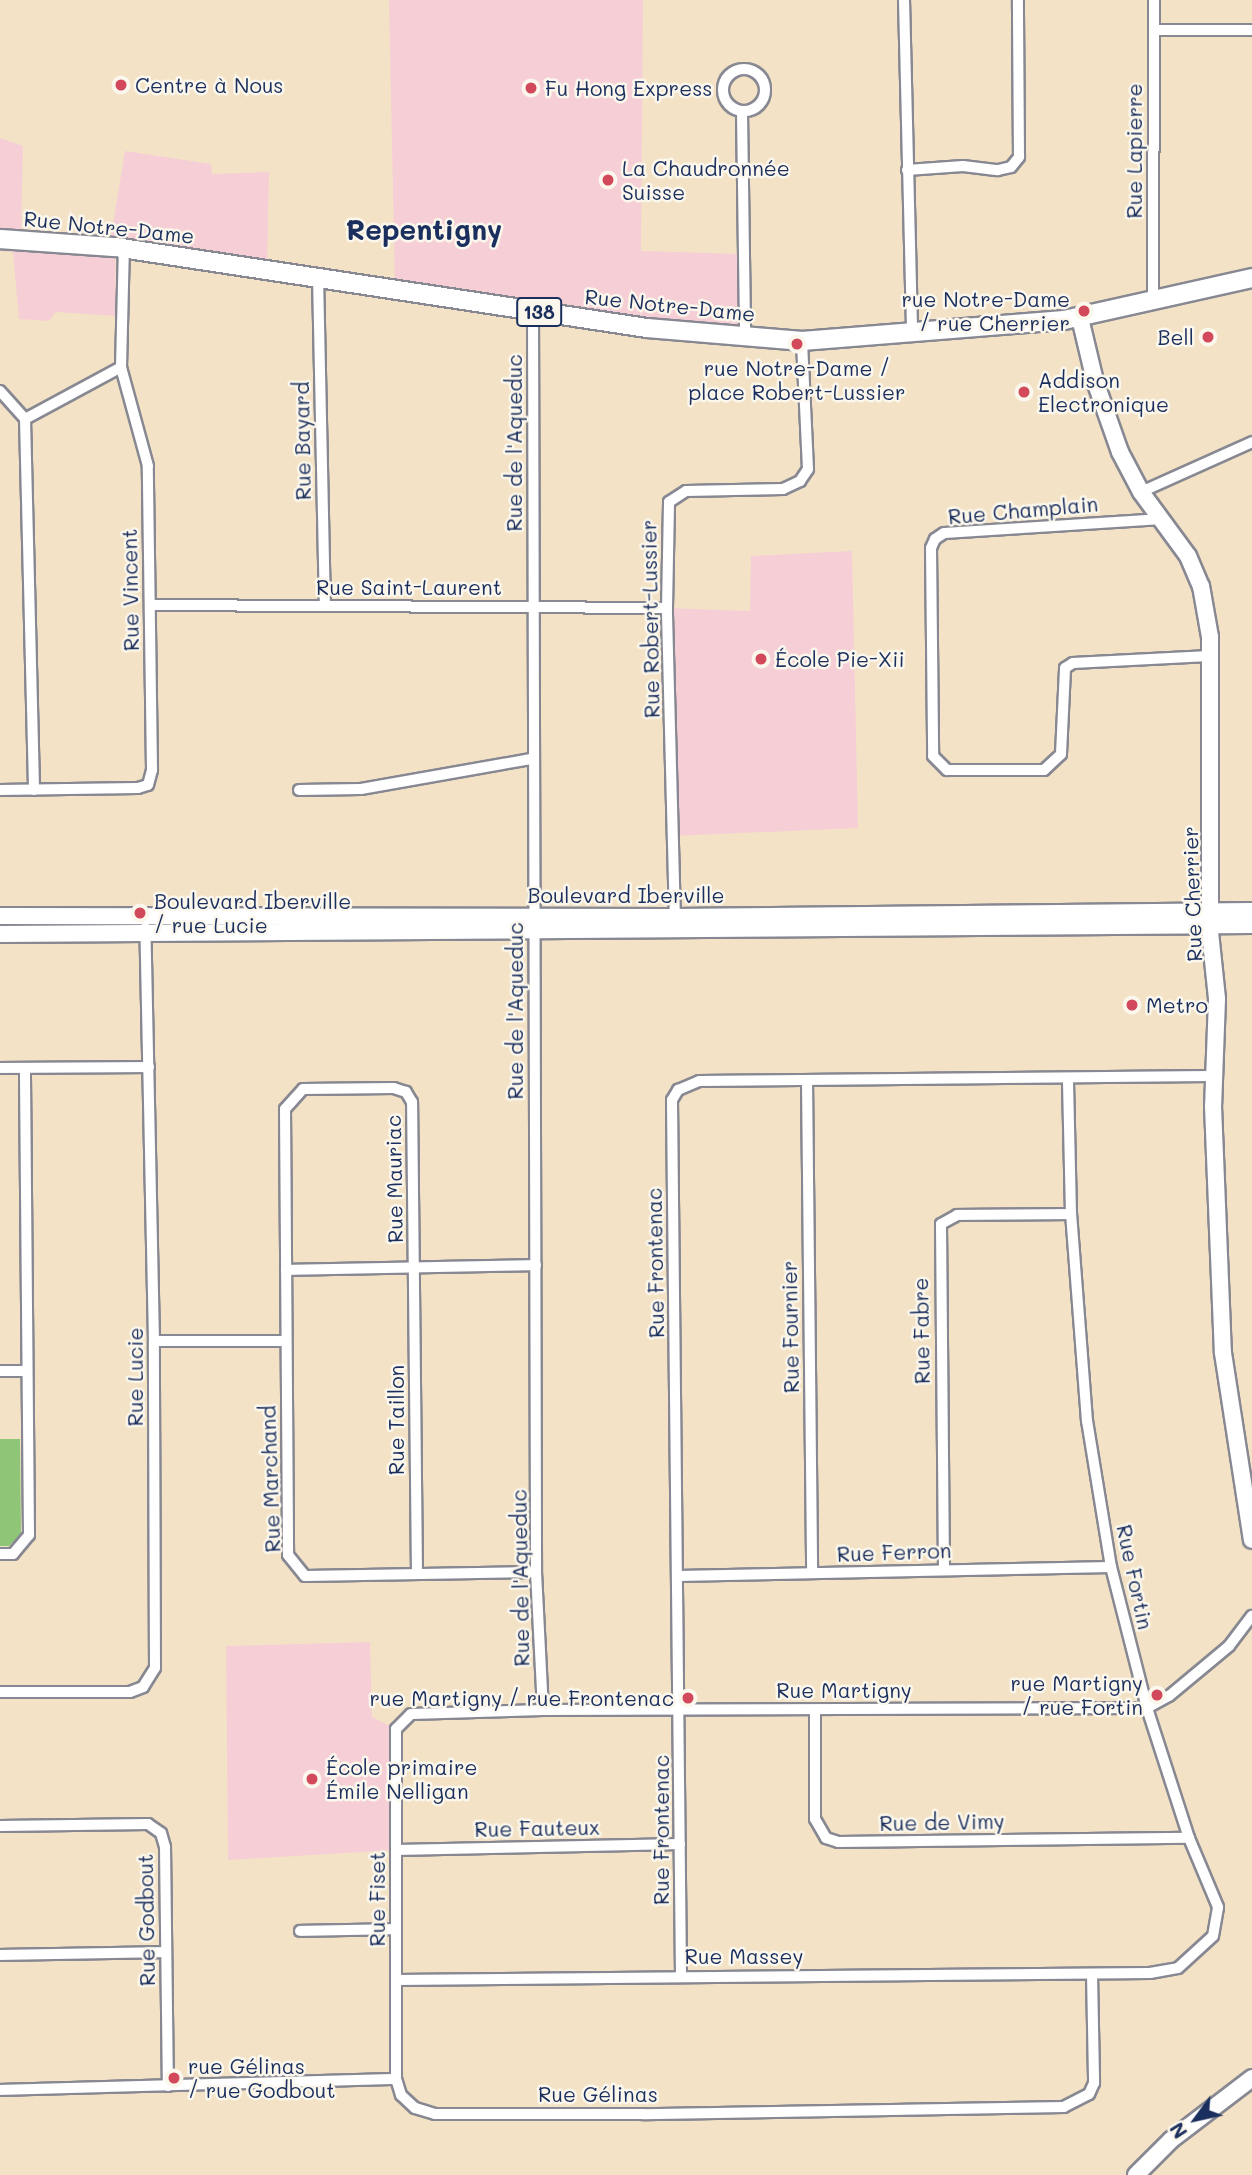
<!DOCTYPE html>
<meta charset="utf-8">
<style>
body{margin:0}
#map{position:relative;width:1252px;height:2175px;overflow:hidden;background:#f3e2c5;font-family:Mali,sans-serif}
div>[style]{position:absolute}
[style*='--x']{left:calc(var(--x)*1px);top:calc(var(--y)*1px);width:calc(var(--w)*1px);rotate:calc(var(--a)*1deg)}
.built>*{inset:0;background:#f6cfd6}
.green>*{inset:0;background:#8fc577}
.roads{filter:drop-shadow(2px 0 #878892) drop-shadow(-2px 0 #878892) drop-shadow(0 2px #878892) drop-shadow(0 -2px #878892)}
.street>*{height:10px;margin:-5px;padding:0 5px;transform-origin:5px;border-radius:5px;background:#fff}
.street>.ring{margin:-5px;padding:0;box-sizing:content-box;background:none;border:10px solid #fff;border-radius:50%}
.secondary>*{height:16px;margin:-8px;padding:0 8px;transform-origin:8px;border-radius:8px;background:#fff}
.primary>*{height:18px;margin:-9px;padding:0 9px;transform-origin:9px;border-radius:9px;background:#fff}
.dots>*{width:19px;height:19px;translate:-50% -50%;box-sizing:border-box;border:4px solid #fbf7ec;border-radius:50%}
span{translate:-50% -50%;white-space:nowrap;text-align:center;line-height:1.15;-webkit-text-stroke:5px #fbf7ec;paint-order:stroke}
.shield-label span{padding:2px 5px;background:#fbf7ec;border:2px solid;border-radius:5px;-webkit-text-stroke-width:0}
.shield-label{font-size:19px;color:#1b2f5e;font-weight:700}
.poi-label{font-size:21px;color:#1b2f5e}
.left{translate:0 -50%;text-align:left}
.right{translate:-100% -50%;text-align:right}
.street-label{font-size:21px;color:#1b2f5e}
.district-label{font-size:28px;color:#1b2f5e;font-weight:700}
.north{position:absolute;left:1161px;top:2084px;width:70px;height:70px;-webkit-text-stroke:5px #fbf7ec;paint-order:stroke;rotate:237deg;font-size:19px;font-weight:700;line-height:28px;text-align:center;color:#1b2f5e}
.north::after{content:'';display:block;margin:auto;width:24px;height:32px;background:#1b2f5e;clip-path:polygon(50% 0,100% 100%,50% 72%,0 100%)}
</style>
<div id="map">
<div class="built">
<div style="clip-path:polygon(389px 0,643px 0,641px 251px,741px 254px,745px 336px,395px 289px)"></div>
<div style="clip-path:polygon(0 138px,23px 146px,21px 235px,110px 242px,125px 151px,211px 164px,212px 174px,269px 172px,267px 269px,115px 248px,116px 316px,56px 312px,49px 321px,19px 319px,13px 252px,0 251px)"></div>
<div style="clip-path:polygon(852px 551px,858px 828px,673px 836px,667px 608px,750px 611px,751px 556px)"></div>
<div style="clip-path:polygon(370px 1642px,372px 1717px,396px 1729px,396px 1850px,228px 1860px,226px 1646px)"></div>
</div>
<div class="green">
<div style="clip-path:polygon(0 1439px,20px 1439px,21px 1534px,9px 1546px,0 1546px)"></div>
</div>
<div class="roads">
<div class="street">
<div style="--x:904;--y:0;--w:335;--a:88.6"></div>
<div style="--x:1154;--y:30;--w:98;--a:0"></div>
<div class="ring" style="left:723px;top:69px;width:32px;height:32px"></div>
<div style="--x:742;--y:112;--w:224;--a:89.2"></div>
<div style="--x:907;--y:170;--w:56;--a:-4.1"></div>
<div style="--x:963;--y:166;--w:35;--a:7"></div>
<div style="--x:998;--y:170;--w:13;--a:-13"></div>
<div style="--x:1011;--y:167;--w:13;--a:-51"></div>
<div style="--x:1019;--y:157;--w:157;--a:-90.4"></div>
<div style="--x:318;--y:276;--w:330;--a:88.8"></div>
<div style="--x:1153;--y:301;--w:301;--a:-89.8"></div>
<div style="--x:533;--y:311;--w:1261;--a:89.86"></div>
<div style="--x:536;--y:1572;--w:138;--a:87.1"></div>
<div style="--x:0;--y:391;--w:38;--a:48"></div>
<div style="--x:25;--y:419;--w:371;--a:88.6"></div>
<div style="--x:25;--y:419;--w:109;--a:-28.4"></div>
<div style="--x:1141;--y:492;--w:122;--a:-24.2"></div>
<div style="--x:1162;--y:519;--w:218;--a:176.3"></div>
<div style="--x:944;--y:533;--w:11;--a:146"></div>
<div style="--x:935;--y:539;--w:10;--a:114"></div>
<div style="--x:931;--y:548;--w:208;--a:89.4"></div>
<div style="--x:933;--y:756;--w:20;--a:45"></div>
<div style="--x:947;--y:770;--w:97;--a:0"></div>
<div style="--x:1044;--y:770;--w:23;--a:-43"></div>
<div style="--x:1061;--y:754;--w:86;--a:-87.3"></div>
<div style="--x:1065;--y:668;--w:9;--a:-32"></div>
<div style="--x:1073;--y:663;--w:136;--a:-2.9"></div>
<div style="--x:150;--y:605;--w:517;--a:0.33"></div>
<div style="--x:0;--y:790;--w:138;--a:-0.8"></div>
<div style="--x:138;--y:788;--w:10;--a:-17"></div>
<div style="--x:148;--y:785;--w:16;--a:-75"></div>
<div style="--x:152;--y:770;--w:304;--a:-90.8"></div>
<div style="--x:148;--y:466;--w:103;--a:-105.3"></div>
<div style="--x:121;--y:367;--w:119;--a:-88.6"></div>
<div style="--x:299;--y:790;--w:62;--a:-0.9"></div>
<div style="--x:361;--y:789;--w:174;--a:-10"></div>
<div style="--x:675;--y:920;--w:312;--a:-91.5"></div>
<div style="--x:667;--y:608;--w:106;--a:-88.9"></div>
<div style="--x:669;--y:502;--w:20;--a:-33"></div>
<div style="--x:686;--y:491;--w:97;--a:-1.2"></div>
<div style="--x:783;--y:489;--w:19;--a:-25"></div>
<div style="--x:800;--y:481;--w:14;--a:-56"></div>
<div style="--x:808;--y:469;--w:128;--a:-92.7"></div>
<div style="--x:0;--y:1068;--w:149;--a:-0.4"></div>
<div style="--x:807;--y:1080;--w:493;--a:89.4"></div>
<div style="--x:286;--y:1270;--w:250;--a:-1.1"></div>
<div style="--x:154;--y:1341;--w:131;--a:0"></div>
<div style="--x:0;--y:1371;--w:27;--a:0"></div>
<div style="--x:0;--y:1554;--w:13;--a:0"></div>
<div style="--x:13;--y:1554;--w:25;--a:-50"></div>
<div style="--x:29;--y:1535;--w:467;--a:-90.5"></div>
<div style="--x:944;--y:1569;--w:345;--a:-90.5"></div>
<div style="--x:941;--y:1224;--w:18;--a:-29"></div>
<div style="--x:957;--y:1215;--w:114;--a:-0.5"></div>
<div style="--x:417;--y:1573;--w:471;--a:-90.6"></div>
<div style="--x:412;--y:1102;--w:12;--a:-121"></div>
<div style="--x:406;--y:1092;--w:13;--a:-162"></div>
<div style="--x:394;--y:1088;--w:91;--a:179.4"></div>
<div style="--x:303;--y:1089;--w:27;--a:132"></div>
<div style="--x:285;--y:1109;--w:446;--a:89.6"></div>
<div style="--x:288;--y:1555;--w:27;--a:51"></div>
<div style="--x:305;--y:1576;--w:231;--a:-1"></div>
<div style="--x:678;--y:1576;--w:433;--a:-1.2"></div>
<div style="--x:0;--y:1692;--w:130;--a:0"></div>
<div style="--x:130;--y:1692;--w:14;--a:-21"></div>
<div style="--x:143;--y:1687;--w:22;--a:-58"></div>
<div style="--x:155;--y:1668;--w:327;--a:-90.2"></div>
<div style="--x:154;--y:1341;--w:413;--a:-91.2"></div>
<div style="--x:815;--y:1710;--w:109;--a:90"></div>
<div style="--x:815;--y:1819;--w:22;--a:60"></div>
<div style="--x:826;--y:1838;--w:13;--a:18"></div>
<div style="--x:838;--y:1842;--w:351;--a:-0.7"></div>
<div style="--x:0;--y:1826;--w:148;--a:-0.8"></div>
<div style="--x:148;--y:1824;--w:16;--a:35"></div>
<div style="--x:161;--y:1833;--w:15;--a:74"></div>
<div style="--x:165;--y:1847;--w:239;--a:89.3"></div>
<div style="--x:396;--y:1850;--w:284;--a:-1.2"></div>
<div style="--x:300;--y:1931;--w:96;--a:-1.2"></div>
<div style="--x:0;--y:1955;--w:165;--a:-1"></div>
<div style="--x:1092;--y:1974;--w:109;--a:88.9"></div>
<div style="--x:1094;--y:2083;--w:12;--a:114"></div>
<div style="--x:1089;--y:2094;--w:28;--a:153"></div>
<div style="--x:1064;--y:2107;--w:421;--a:179"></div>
<div style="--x:643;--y:2114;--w:208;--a:180"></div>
<div style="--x:435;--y:2114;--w:21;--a:-163"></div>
<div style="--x:415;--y:2108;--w:19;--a:-137"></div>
<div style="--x:401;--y:2095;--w:17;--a:-107"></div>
<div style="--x:396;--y:2079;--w:350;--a:-90"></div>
<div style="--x:396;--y:1729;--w:21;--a:-45"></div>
<div style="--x:411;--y:1714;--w:132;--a:-1.7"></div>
<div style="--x:543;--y:1710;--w:604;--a:-0.19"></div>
<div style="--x:1147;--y:1708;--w:25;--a:-29"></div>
<div style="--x:1169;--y:1696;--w:78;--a:-39.8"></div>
<div style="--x:1229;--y:1646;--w:38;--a:-53"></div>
<div style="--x:681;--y:1975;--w:875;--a:-90.59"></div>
<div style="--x:672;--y:1100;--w:12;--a:-59"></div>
<div style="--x:678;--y:1090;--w:23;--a:-23"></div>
<div style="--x:699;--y:1081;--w:515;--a:-0.56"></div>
<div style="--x:396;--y:1980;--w:754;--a:-0.53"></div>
<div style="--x:1150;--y:1973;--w:28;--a:-10"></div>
<div style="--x:1178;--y:1968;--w:47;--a:-42.4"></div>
<div style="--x:1213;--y:1936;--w:29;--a:-80"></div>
<div style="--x:1218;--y:1907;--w:75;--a:-112.8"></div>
<div style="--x:1189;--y:1838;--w:137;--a:-107.9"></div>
<div style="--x:1147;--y:1708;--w:146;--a:-104.3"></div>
<div style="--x:1111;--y:1567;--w:148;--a:-99.3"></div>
<div style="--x:1087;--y:1421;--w:208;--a:-94.4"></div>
<div style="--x:1071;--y:1214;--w:134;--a:-91.3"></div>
<div style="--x:0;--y:2090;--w:396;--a:-1.6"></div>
</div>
<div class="secondary">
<div style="--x:1080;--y:318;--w:65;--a:76.6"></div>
<div style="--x:1095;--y:381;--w:75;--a:70.6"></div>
<div style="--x:1120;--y:452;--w:45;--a:62.3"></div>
<div style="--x:1141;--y:492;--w:79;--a:53.7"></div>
<div style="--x:1188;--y:556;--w:33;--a:67"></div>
<div style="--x:1201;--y:586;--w:52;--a:80"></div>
<div style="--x:1210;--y:637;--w:295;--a:90"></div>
<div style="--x:1210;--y:932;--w:67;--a:84"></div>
<div style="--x:1217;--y:999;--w:107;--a:92.1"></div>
<div style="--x:1213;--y:1106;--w:247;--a:87.7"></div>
<div style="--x:1223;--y:1353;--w:189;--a:81.2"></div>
<div style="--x:0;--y:916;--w:675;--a:0.08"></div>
<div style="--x:675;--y:917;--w:577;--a:-0.6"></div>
<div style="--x:0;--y:934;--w:1252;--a:-0.41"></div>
<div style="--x:1136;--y:2175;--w:49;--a:-45"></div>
<div style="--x:1171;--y:2140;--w:102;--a:-37.4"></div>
</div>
<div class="primary">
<div style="--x:0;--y:239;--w:115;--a:4"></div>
<div style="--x:115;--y:247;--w:538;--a:8.66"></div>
<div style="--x:647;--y:328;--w:156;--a:4.8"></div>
<div style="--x:802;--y:341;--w:263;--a:-4.6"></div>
<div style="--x:1064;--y:320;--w:193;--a:-12.6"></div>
</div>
</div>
<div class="dots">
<div style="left:121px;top:85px;background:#d1495b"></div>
<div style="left:531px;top:88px;background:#d1495b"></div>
<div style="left:608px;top:180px;background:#d1495b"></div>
<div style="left:1084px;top:311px;background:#d1495b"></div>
<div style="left:1208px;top:337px;background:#d1495b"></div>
<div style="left:797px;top:344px;background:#d1495b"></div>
<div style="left:1024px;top:392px;background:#d1495b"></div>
<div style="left:761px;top:659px;background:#d1495b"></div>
<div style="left:140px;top:913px;background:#d1495b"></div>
<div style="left:1132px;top:1005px;background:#d1495b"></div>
<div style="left:1157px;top:1695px;background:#d1495b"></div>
<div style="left:688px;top:1698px;background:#d1495b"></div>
<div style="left:312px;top:1779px;background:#d1495b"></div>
<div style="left:174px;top:2078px;background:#d1495b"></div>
</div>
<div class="shield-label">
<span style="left:539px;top:312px">138</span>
</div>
<div class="poi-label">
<span class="left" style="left:135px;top:85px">Centre à Nous</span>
<span class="left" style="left:545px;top:88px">Fu Hong Express</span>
<span class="left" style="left:622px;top:180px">La Chaudronnée<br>Suisse</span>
<span class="right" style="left:1070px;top:311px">rue Notre-Dame<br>/ rue Cherrier</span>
<span class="right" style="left:1194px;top:337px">Bell</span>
<span style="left:797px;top:380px">rue Notre-Dame /<br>place Robert-Lussier</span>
<span class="left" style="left:1038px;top:392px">Addison<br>Electronique</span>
<span class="left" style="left:775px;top:659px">École Pie-Xii</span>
<span class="left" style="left:154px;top:913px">Boulevard Iberville<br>/ rue Lucie</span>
<span class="left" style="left:1146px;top:1005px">Metro</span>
<span class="right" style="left:1143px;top:1695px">rue Martigny<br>/ rue Fortin</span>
<span class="right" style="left:674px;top:1698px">rue Martigny / rue Frontenac</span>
<span class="left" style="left:326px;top:1779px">École primaire<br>Émile Nelligan</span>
<span class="left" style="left:188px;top:2078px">rue Gélinas<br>/ rue Godbout</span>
</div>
<div class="street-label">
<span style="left:1134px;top:151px;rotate:-90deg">Rue Lapierre</span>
<span style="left:109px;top:227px;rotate:6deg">Rue Notre-Dame</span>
<span style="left:670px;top:305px;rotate:6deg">Rue Notre-Dame</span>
<span style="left:302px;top:441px;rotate:-91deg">Rue Bayard</span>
<span style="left:514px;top:443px;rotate:-90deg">Rue de l'Aqueduc</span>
<span style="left:1023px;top:510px;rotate:-5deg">Rue Champlain</span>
<span style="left:409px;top:587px">Rue Saint-Laurent</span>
<span style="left:130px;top:590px;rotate:-91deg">Rue Vincent</span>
<span style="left:650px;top:619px;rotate:-91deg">Rue Robert-Lussier</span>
<span style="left:1192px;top:894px;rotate:-92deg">Rue Cherrier</span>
<span style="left:626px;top:895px">Boulevard Iberville</span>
<span style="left:515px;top:1011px;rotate:-90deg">Rue de l'Aqueduc</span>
<span style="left:394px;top:1179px;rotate:-91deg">Rue Mauriac</span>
<span style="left:655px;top:1263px;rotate:-91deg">Rue Frontenac</span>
<span style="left:790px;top:1327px;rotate:-91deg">Rue Fournier</span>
<span style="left:921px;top:1331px;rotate:-91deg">Rue Fabre</span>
<span style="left:135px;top:1377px;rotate:-90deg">Rue Lucie</span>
<span style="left:396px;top:1420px;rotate:-90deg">Rue Taillon</span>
<span style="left:270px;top:1479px;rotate:-92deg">Rue Marchand</span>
<span style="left:894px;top:1552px;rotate:-2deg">Rue Ferron</span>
<span style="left:1135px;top:1577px;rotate:78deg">Rue Fortin</span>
<span style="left:520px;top:1578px;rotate:-91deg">Rue de l'Aqueduc</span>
<span style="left:844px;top:1690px">Rue Martigny</span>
<span style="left:942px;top:1822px;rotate:-1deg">Rue de Vimy</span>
<span style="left:537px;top:1828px;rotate:-1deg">Rue Fauteux</span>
<span style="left:661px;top:1830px;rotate:-90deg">Rue Frontenac</span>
<span style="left:377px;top:1899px;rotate:-90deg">Rue Fiset</span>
<span style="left:146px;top:1920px;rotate:-91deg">Rue Godbout</span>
<span style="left:744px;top:1956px">Rue Massey</span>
<span style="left:598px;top:2094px">Rue Gélinas</span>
</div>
<div class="district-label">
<span style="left:424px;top:229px">Repentigny</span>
</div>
<div class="north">N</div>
</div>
